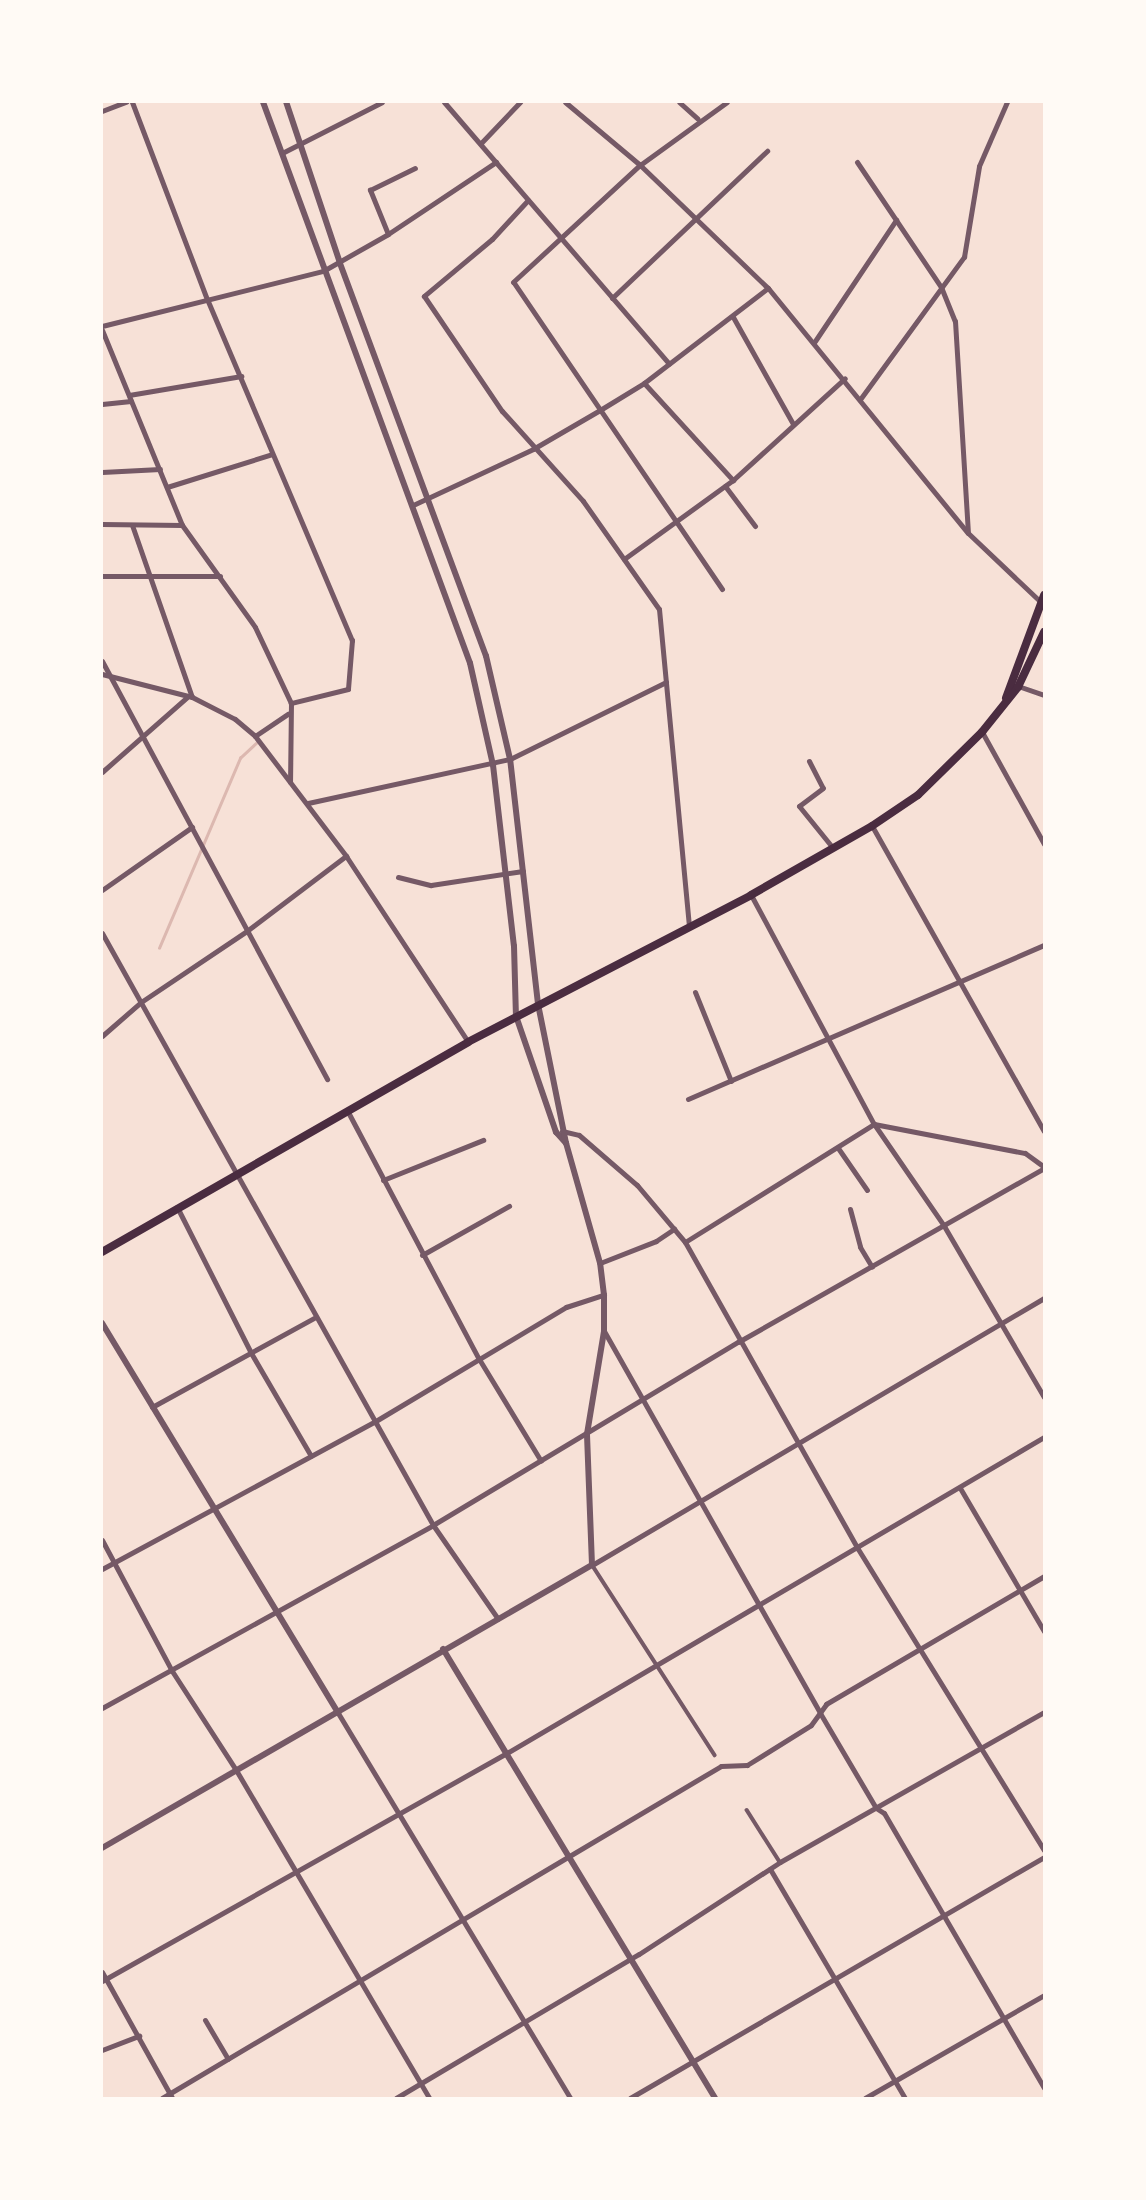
<!DOCTYPE html>
<style>
body{margin:0}
#map{position:relative;width:1146px;height:2200px;overflow:hidden;background:#f7e1d7;font-family:Lato,sans-serif}
div>[style]{position:absolute}
[style*='--x']{left:calc(var(--x)*1px);top:calc(var(--y)*1px);width:calc(var(--w)*1px);rotate:calc(var(--a)*1deg)}
.stream>*{height:2.5px;margin:-1.25px;padding:0 1.25px;transform-origin:1.25px;border-radius:1.25px;background:#dcb8b0}
.pedestrian>*{height:3.5px;margin:-1.75px;padding:0 1.75px;transform-origin:1.75px;border-radius:1.75px;background:#755966}
.minor>*{height:5px;margin:-2.5px;padding:0 2.5px;transform-origin:2.5px;border-radius:2.5px;background:#755966}
.tertiary>*{height:6px;margin:-3px;padding:0 3px;transform-origin:3px;border-radius:3px;background:#755966}
.primary>*{height:8px;margin:-4px;padding:0 4px;transform-origin:4px;border-radius:4px;background:#4a2c40}
span{translate:-50% -50%;white-space:nowrap;text-align:center;line-height:1.15;-webkit-text-stroke:6px #fffaf5;paint-order:stroke}
.frame{position:absolute;inset:0;border:103px solid #fffaf5;pointer-events:none}
</style>
<div id="map">
<div class="stream">
<div style="--x:159;--y:948;--w:207;--a:-66.9"></div>
<div style="--x:240;--y:758;--w:23;--a:-43"></div>
</div>
<div class="pedestrian">
<div style="--x:593;--y:1566;--w:225;--a:57.2"></div>
<div style="--x:747;--y:1810;--w:62;--a:57.6"></div>
</div>
<div class="minor">
<div style="--x:132;--y:102;--w:211;--a:69.2"></div>
<div style="--x:207;--y:299;--w:371;--a:67"></div>
<div style="--x:352;--y:640;--w:49;--a:94.7"></div>
<div style="--x:348;--y:689;--w:59;--a:166.2"></div>
<div style="--x:444;--y:102;--w:345;--a:49.3"></div>
<div style="--x:565;--y:102;--w:98;--a:40"></div>
<div style="--x:640;--y:165;--w:178;--a:43.9"></div>
<div style="--x:768;--y:288;--w:316;--a:50.8"></div>
<div style="--x:968;--y:533;--w:105;--a:43.5"></div>
<div style="--x:679;--y:102;--w:25;--a:42"></div>
<div style="--x:102;--y:111;--w:26;--a:-21"></div>
<div style="--x:481;--y:143;--w:57;--a:-46.4"></div>
<div style="--x:282;--y:153;--w:112;--a:-27"></div>
<div style="--x:857;--y:162;--w:151;--a:56.1"></div>
<div style="--x:941;--y:287;--w:37;--a:68"></div>
<div style="--x:955;--y:321;--w:212;--a:86.5"></div>
<div style="--x:528;--y:200;--w:53;--a:132.7"></div>
<div style="--x:492;--y:239;--w:89;--a:140"></div>
<div style="--x:424;--y:296;--w:139;--a:55.9"></div>
<div style="--x:502;--y:411;--w:121;--a:48"></div>
<div style="--x:583;--y:501;--w:132;--a:54.9"></div>
<div style="--x:659;--y:609;--w:318;--a:84.6"></div>
<div style="--x:388;--y:234;--w:48;--a:-112.2"></div>
<div style="--x:370;--y:190;--w:50;--a:-26.1"></div>
<div style="--x:612;--y:298;--w:214;--a:-43.5"></div>
<div style="--x:733;--y:317;--w:123;--a:60.7"></div>
<div style="--x:102;--y:326;--w:228;--a:-14"></div>
<div style="--x:323;--y:271;--w:75;--a:-29.6"></div>
<div style="--x:388;--y:234;--w:130;--a:-33.7"></div>
<div style="--x:102;--y:330;--w:211;--a:67.7"></div>
<div style="--x:182;--y:525;--w:125;--a:54.4"></div>
<div style="--x:255;--y:627;--w:84;--a:64.7"></div>
<div style="--x:291;--y:703;--w:79;--a:90.7"></div>
<div style="--x:815;--y:341;--w:146;--a:-56.2"></div>
<div style="--x:644;--y:383;--w:132;--a:47.5"></div>
<div style="--x:129;--y:395;--w:114;--a:-9.6"></div>
<div style="--x:861;--y:398;--w:175;--a:-53.9"></div>
<div style="--x:964;--y:257;--w:92;--a:-80.6"></div>
<div style="--x:979;--y:166;--w:70;--a:-66.4"></div>
<div style="--x:102;--y:404;--w:29;--a:-6"></div>
<div style="--x:102;--y:472;--w:58;--a:-3"></div>
<div style="--x:725;--y:486;--w:50;--a:53.1"></div>
<div style="--x:167;--y:487;--w:110;--a:-17.4"></div>
<div style="--x:413;--y:505;--w:132;--a:-25"></div>
<div style="--x:533;--y:449;--w:78;--a:-30.2"></div>
<div style="--x:600;--y:410;--w:52;--a:-31.5"></div>
<div style="--x:644;--y:383;--w:156;--a:-37.5"></div>
<div style="--x:102;--y:524;--w:80;--a:0.7"></div>
<div style="--x:132;--y:525;--w:182;--a:70.8"></div>
<div style="--x:624;--y:559;--w:135;--a:-35.9"></div>
<div style="--x:733;--y:480;--w:151;--a:-42.3"></div>
<div style="--x:102;--y:576;--w:118;--a:0"></div>
<div style="--x:722;--y:589;--w:371;--a:-124.2"></div>
<div style="--x:513;--y:282;--w:173;--a:-42.7"></div>
<div style="--x:640;--y:165;--w:107;--a:-35.9"></div>
<div style="--x:102;--y:661;--w:475;--a:61.7"></div>
<div style="--x:102;--y:674;--w:93;--a:14.3"></div>
<div style="--x:192;--y:697;--w:48;--a:27.1"></div>
<div style="--x:235;--y:719;--w:26;--a:40"></div>
<div style="--x:255;--y:736;--w:151;--a:52.8"></div>
<div style="--x:346;--y:856;--w:222;--a:56.7"></div>
<div style="--x:1018;--y:686;--w:28;--a:19"></div>
<div style="--x:982;--y:732;--w:128;--a:61"></div>
<div style="--x:255;--y:736;--w:40;--a:-34"></div>
<div style="--x:809;--y:761;--w:30;--a:63"></div>
<div style="--x:823;--y:788;--w:30;--a:143"></div>
<div style="--x:799;--y:806;--w:54;--a:51"></div>
<div style="--x:102;--y:772;--w:113;--a:-41.4"></div>
<div style="--x:308;--y:803;--w:207;--a:-12.3"></div>
<div style="--x:510;--y:759;--w:174;--a:-26.3"></div>
<div style="--x:872;--y:826;--w:350;--a:60.6"></div>
<div style="--x:398;--y:877;--w:34;--a:14"></div>
<div style="--x:431;--y:885;--w:93;--a:-8.7"></div>
<div style="--x:102;--y:890;--w:110;--a:-35"></div>
<div style="--x:751;--y:895;--w:260;--a:61.8"></div>
<div style="--x:874;--y:1124;--w:124;--a:55.5"></div>
<div style="--x:944;--y:1226;--w:198;--a:59.7"></div>
<div style="--x:102;--y:933;--w:678;--a:60.79"></div>
<div style="--x:433;--y:1525;--w:114;--a:55.3"></div>
<div style="--x:695;--y:992;--w:96;--a:68"></div>
<div style="--x:102;--y:1036;--w:52;--a:-41.1"></div>
<div style="--x:141;--y:1002;--w:129;--a:-33.9"></div>
<div style="--x:248;--y:930;--w:123;--a:-37.1"></div>
<div style="--x:688;--y:1099;--w:388;--a:-23.4"></div>
<div style="--x:348;--y:1112;--w:280;--a:62.1"></div>
<div style="--x:479;--y:1359;--w:119;--a:58.7"></div>
<div style="--x:562;--y:1131;--w:17;--a:13"></div>
<div style="--x:579;--y:1135;--w:77;--a:40.8"></div>
<div style="--x:637;--y:1185;--w:75;--a:49.9"></div>
<div style="--x:685;--y:1242;--w:352;--a:60.6"></div>
<div style="--x:858;--y:1549;--w:354;--a:58.3"></div>
<div style="--x:838;--y:1148;--w:51;--a:55.4"></div>
<div style="--x:383;--y:1180;--w:108;--a:-21.8"></div>
<div style="--x:177;--y:1207;--w:164;--a:63.1"></div>
<div style="--x:251;--y:1353;--w:119;--a:59.8"></div>
<div style="--x:850;--y:1209;--w:39;--a:75"></div>
<div style="--x:860;--y:1247;--w:23;--a:59"></div>
<div style="--x:685;--y:1242;--w:223;--a:-32"></div>
<div style="--x:874;--y:1124;--w:154;--a:10.9"></div>
<div style="--x:1025;--y:1153;--w:24;--a:36"></div>
<div style="--x:422;--y:1255;--w:100;--a:-29.4"></div>
<div style="--x:600;--y:1263;--w:60;--a:-21.4"></div>
<div style="--x:656;--y:1241;--w:22;--a:-34"></div>
<div style="--x:604;--y:1331;--w:439;--a:60.5"></div>
<div style="--x:820;--y:1713;--w:110;--a:59.5"></div>
<div style="--x:876;--y:1808;--w:9;--a:32"></div>
<div style="--x:884;--y:1813;--w:318;--a:59.8"></div>
<div style="--x:152;--y:1407;--w:185;--a:-28.8"></div>
<div style="--x:960;--y:1488;--w:166;--a:59.6"></div>
<div style="--x:102;--y:1540;--w:149;--a:61.9"></div>
<div style="--x:172;--y:1671;--w:118;--a:57.1"></div>
<div style="--x:236;--y:1770;--w:381;--a:59.5"></div>
<div style="--x:592;--y:1565;--w:525;--a:-30.57"></div>
<div style="--x:102;--y:1569;--w:309;--a:-28.4"></div>
<div style="--x:374;--y:1422;--w:224;--a:-30.9"></div>
<div style="--x:566;--y:1307;--w:40;--a:-18"></div>
<div style="--x:102;--y:1708;--w:378;--a:-28.9"></div>
<div style="--x:433;--y:1525;--w:356;--a:-31"></div>
<div style="--x:738;--y:1342;--w:352;--a:-29.6"></div>
<div style="--x:338;--y:1713;--w:449;--a:58.9"></div>
<div style="--x:770;--y:1869;--w:266;--a:59.5"></div>
<div style="--x:102;--y:1972;--w:144;--a:60.9"></div>
<div style="--x:102;--y:1981;--w:463;--a:-29.4"></div>
<div style="--x:505;--y:1754;--w:625;--a:-30.46"></div>
<div style="--x:205;--y:2020;--w:45;--a:59.5"></div>
<div style="--x:102;--y:2050;--w:40;--a:-21"></div>
<div style="--x:162;--y:2098;--w:650;--a:-30.71"></div>
<div style="--x:721;--y:1766;--w:26;--a:-2"></div>
<div style="--x:747;--y:1765;--w:75;--a:-32"></div>
<div style="--x:811;--y:1725;--w:26;--a:-54"></div>
<div style="--x:826;--y:1704;--w:253;--a:-30.4"></div>
<div style="--x:396;--y:2098;--w:282;--a:-30.7"></div>
<div style="--x:639;--y:1954;--w:168;--a:-33.1"></div>
<div style="--x:780;--y:1862;--w:304;--a:-29.6"></div>
<div style="--x:630;--y:2098;--w:479;--a:-30.2"></div>
<div style="--x:865;--y:2098;--w:207;--a:-29.9"></div>
</div>
<div class="tertiary">
<div style="--x:263;--y:102;--w:598;--a:69.75"></div>
<div style="--x:470;--y:663;--w:105;--a:77.3"></div>
<div style="--x:493;--y:765;--w:182;--a:83.4"></div>
<div style="--x:514;--y:946;--w:70;--a:88.4"></div>
<div style="--x:516;--y:1016;--w:123;--a:71"></div>
<div style="--x:556;--y:1132;--w:15;--a:48"></div>
<div style="--x:102;--y:1323;--w:456;--a:58.8"></div>
<div style="--x:443;--y:1649;--w:525;--a:58.79"></div>
<div style="--x:102;--y:1848;--w:566;--a:-30.01"></div>
<div style="--x:592;--y:1565;--w:131;--a:-92.2"></div>
<div style="--x:587;--y:1434;--w:104;--a:-80.6"></div>
<div style="--x:604;--y:1331;--w:36;--a:-90"></div>
<div style="--x:604;--y:1295;--w:32;--a:-97"></div>
<div style="--x:600;--y:1263;--w:125;--a:-105.8"></div>
<div style="--x:566;--y:1143;--w:142;--a:-101.4"></div>
<div style="--x:538;--y:1004;--w:247;--a:-96.5"></div>
<div style="--x:510;--y:759;--w:106;--a:-103.1"></div>
<div style="--x:486;--y:656;--w:419;--a:-110.4"></div>
<div style="--x:340;--y:263;--w:170;--a:-108.5"></div>
</div>
<div class="primary">
<div style="--x:1006;--y:698;--w:110;--a:-69.7"></div>
<div style="--x:102;--y:1252;--w:422;--a:-29.8"></div>
<div style="--x:468;--y:1042;--w:319;--a:-27.4"></div>
<div style="--x:751;--y:895;--w:139;--a:-29.7"></div>
<div style="--x:872;--y:826;--w:55;--a:-34"></div>
<div style="--x:918;--y:795;--w:90;--a:-44.5"></div>
<div style="--x:982;--y:732;--w:58;--a:-51.3"></div>
<div style="--x:1018;--y:687;--w:61;--a:-64.7"></div>
</div>
<div class="frame"></div>
</div>
